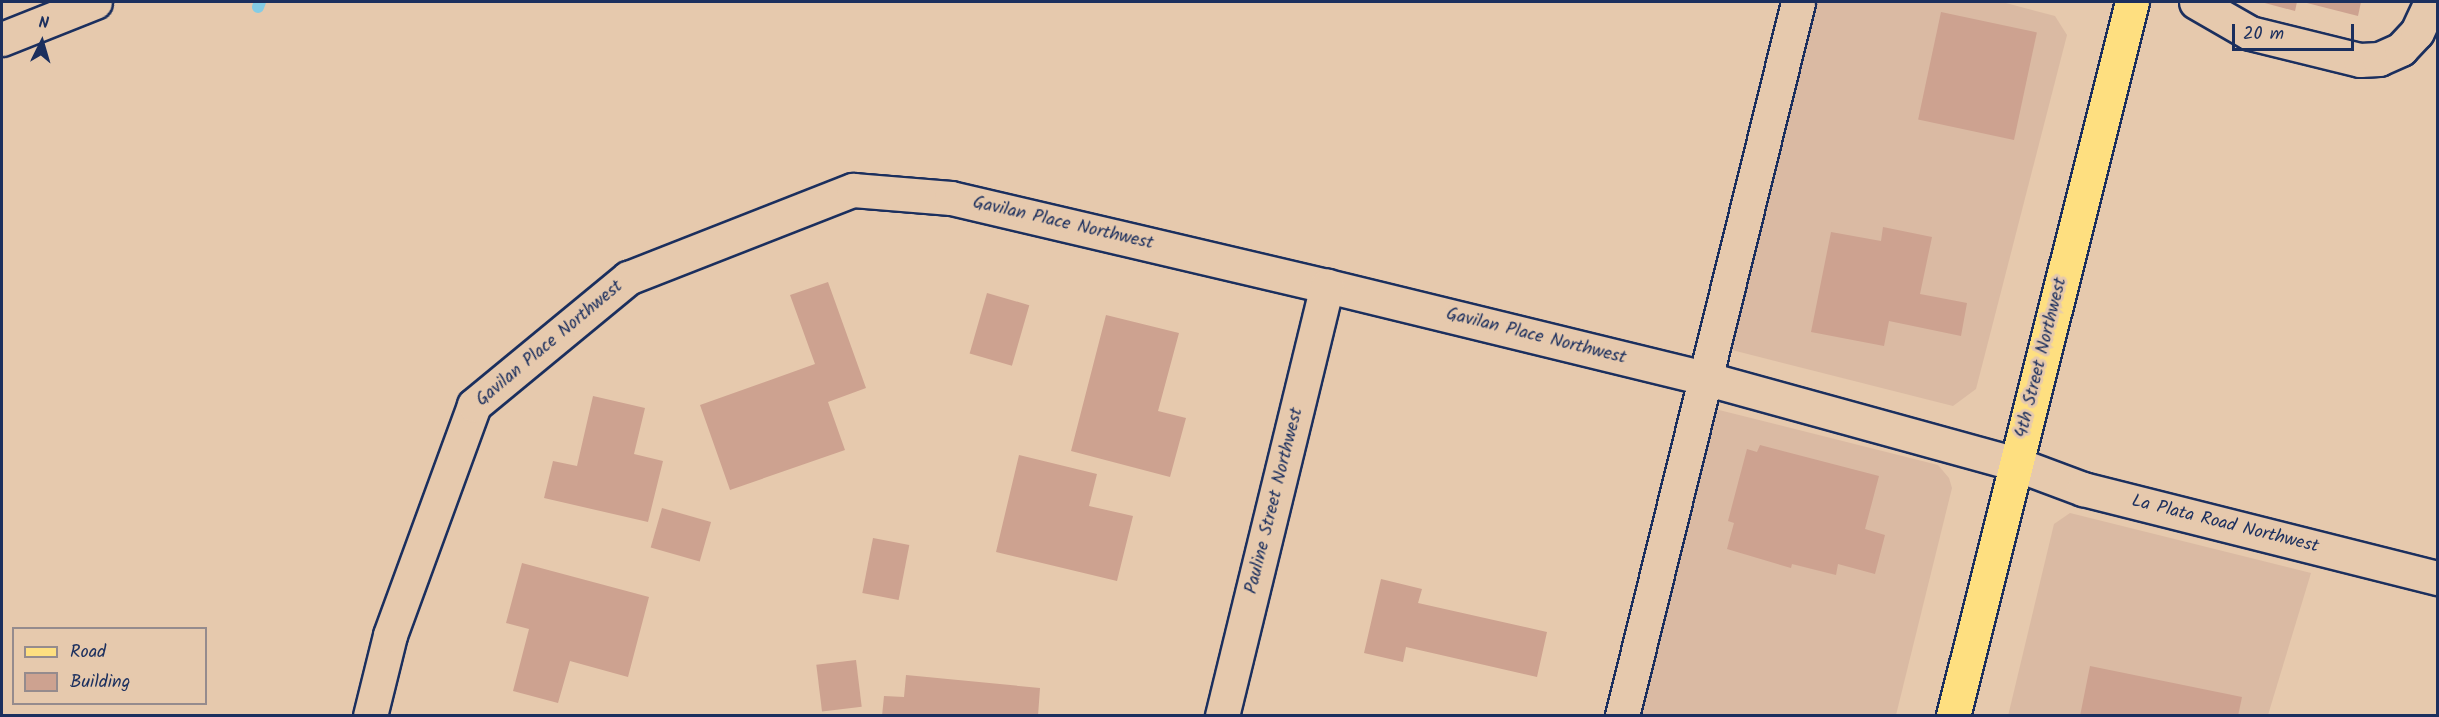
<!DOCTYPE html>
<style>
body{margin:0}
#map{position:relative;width:2439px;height:717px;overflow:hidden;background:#e6c9ad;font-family:Kalam,sans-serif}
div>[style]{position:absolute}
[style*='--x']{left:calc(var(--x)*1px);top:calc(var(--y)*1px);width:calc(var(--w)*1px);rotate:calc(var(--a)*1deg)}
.built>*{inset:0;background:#dabaa3}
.stream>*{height:12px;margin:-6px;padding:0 6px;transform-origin:6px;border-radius:6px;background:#84cce5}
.building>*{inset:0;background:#cda290;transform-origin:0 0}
.roads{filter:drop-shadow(2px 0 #1b2f5e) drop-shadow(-2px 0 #1b2f5e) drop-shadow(0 2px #1b2f5e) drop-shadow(0 -2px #1b2f5e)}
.minor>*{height:33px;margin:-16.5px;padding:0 16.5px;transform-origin:16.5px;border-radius:16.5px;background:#e6c9ad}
.major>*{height:33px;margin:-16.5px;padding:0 16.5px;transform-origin:16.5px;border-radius:16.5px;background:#fedf80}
span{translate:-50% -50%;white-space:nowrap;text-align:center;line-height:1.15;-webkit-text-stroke:6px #e6c9ad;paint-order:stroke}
.street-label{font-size:18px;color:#1b2f5e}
.frame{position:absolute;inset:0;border:3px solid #1b2f5e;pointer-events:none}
.legend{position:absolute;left:12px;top:627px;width:195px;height:78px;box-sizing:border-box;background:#e6c9ad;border:2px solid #958b8d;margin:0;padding:8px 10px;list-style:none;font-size:18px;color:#1b2f5e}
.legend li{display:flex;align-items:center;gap:12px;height:30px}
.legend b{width:30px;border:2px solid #958b8d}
.north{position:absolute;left:12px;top:12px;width:60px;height:60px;-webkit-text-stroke:4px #e6c9ad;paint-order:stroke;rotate:5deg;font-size:16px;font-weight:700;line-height:24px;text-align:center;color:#1b2f5e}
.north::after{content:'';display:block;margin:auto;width:21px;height:27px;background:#1b2f5e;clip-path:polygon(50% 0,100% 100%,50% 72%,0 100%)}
.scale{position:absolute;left:2232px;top:24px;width:122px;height:27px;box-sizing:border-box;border:3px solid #1b2f5e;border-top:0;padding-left:8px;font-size:18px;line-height:21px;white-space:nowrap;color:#1b2f5e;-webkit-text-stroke:4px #e6c9ad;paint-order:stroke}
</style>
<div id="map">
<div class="built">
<div style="clip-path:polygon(1815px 2px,2002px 2px,2055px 16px,2067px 35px,1976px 389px,1953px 406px,1728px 349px)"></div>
<div style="clip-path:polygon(1703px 406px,1938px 465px,1949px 478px,1952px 488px,1896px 715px,1627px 716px)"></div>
<div style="clip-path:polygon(2070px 513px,2311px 573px,2268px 715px,2008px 716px,2054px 524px)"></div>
</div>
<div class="stream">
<div style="--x:258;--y:7;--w:5;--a:-68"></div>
</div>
<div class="building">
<div style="clip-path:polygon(2261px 2px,2297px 2px,2295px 11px)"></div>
<div style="clip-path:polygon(2303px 2px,2361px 2px,2358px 16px)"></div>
<div style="left:1941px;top:12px;width:98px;height:110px;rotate:12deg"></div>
<div style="clip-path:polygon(1883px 227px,1932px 237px,1920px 294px,1967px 303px,1961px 336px,1889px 321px,1884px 346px,1811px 332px,1831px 232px,1881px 241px)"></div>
<div style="clip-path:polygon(828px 282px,866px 388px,828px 402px,845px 450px,730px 490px,700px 405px,815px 364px,790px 295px)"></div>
<div style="left:987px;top:293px;width:44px;height:63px;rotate:16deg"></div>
<div style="clip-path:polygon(1106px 315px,1179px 333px,1158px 411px,1186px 418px,1170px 477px,1071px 451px)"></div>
<div style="clip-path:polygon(593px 396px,645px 408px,634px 454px,663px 461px,648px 522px,544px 498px,553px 461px,577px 466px)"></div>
<div style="clip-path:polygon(1760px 445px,1879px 476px,1865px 529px,1885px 535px,1875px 574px,1838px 564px,1836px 575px,1792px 564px,1791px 568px,1727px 549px,1734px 523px,1728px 521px,1747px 449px,1757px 452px)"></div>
<div style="clip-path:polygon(1019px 455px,1097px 474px,1089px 506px,1133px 516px,1117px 581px,996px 552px)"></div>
<div style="left:662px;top:508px;width:51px;height:41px;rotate:16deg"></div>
<div style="left:873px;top:538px;width:37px;height:56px;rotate:11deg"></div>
<div style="clip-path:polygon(522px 563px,649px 597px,628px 677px,570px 661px,558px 703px,513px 691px,529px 629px,506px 623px)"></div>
<div style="clip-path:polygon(1381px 579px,1422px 589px,1418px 603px,1547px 632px,1537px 677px,1406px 647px,1403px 662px,1364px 653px)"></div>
<div style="left:856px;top:660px;width:47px;height:40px;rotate:83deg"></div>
<div style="clip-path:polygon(2090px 666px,2242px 697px,2238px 716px,2080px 716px)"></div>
<div style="clip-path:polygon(906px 675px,1040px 688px,1038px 716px,882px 716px,884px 696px,904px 697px)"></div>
</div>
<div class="roads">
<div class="minor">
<div style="--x:2196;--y:2;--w:62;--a:29.9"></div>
<div style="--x:2250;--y:33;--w:113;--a:13.8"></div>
<div style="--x:2360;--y:60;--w:19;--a:-3"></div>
<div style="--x:2379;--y:59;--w:24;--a:-24"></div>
<div style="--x:2401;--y:49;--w:23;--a:-47"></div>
<div style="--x:2417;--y:32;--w:33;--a:-65"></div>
<div style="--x:2;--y:39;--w:100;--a:-21.7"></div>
<div style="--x:370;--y:716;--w:83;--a:-76.1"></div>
<div style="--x:390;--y:635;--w:245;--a:-69.9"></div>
<div style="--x:474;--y:405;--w:200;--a:-39.5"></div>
<div style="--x:628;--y:278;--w:242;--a:-21.4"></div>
<div style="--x:853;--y:190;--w:98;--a:4.7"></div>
<div style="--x:951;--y:198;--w:386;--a:13.2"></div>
<div style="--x:1327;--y:286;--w:388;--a:13.7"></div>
<div style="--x:1704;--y:378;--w:324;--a:15.4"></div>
<div style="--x:2016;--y:464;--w:72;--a:20.5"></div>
<div style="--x:2083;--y:489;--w:366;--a:14.1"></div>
<div style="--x:1222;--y:716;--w:443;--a:-76.3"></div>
<div style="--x:1622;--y:716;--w:735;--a:-76.15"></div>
</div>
<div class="major">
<div style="--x:1953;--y:716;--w:736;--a:-75.93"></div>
</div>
</div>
<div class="street-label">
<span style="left:1063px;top:224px;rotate:13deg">Gavilan Place Northwest</span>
<span style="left:1536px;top:337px;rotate:14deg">Gavilan Place Northwest</span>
<span style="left:550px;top:344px;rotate:-40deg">Gavilan Place Northwest</span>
<span style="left:2042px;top:358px;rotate:-76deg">4th Street Northwest</span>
<span style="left:1275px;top:501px;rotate:-76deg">Pauline Street Northwest</span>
<span style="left:2225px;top:525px;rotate:14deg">La Plata Road Northwest</span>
</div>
<div class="frame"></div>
<ul class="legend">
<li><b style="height:8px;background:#fedf80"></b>Road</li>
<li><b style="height:16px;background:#cda290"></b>Building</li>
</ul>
<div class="north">N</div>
<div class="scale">20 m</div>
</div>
